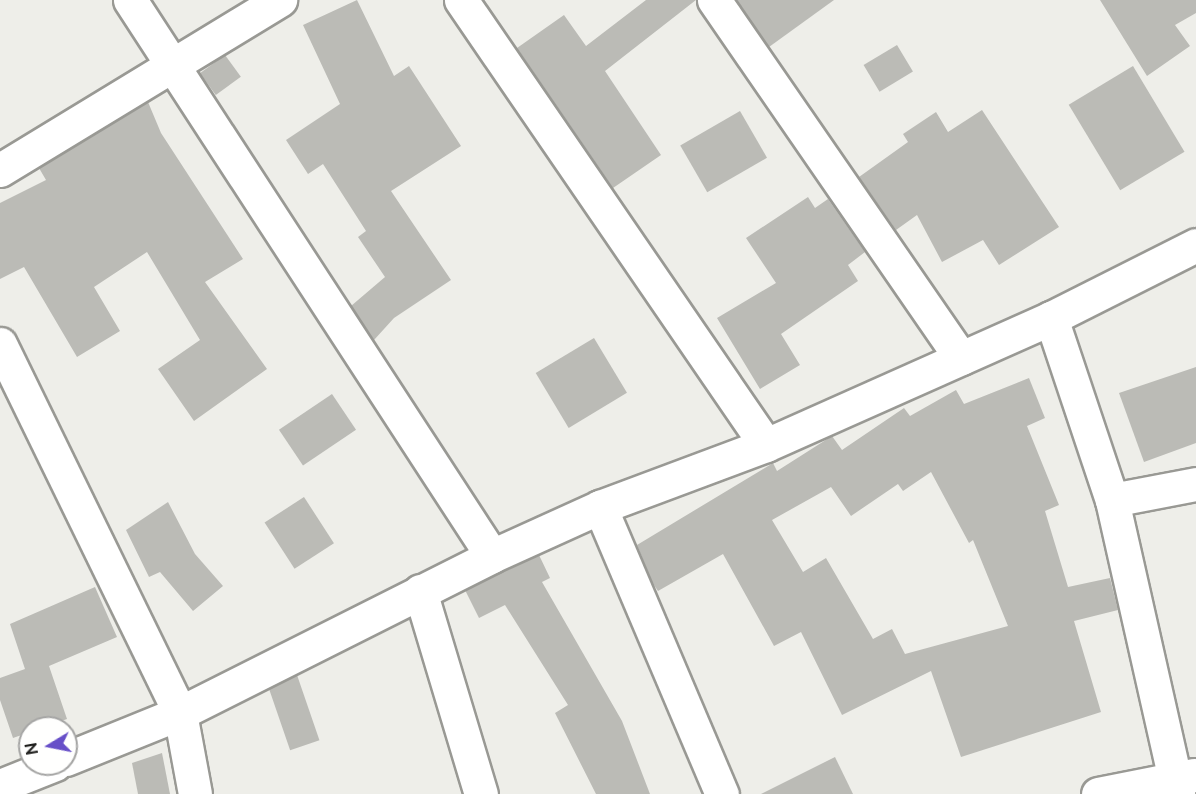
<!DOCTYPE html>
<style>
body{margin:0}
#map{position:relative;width:1196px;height:794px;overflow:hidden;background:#eeeee9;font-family:Raleway,sans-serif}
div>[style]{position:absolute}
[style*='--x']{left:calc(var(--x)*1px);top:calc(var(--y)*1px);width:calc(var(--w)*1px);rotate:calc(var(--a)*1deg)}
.building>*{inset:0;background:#bbbbb6;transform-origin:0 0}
.roads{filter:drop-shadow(2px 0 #999994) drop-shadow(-2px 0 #999994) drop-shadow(0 2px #999994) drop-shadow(0 -2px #999994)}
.minor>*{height:33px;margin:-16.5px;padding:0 16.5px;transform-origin:16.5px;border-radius:16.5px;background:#fff}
span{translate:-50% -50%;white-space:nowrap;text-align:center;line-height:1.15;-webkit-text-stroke:4.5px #fffffe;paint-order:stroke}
.north{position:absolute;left:18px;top:716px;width:60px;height:60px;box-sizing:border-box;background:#fffffe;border:2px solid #a5a5a4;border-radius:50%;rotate:260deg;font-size:16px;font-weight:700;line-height:24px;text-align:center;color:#1f1f1d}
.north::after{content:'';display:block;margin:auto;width:21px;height:27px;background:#674fc8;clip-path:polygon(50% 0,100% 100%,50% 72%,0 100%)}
</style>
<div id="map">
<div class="building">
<div style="clip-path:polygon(357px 0,394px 76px,409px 66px,461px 146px,391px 191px,451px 280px,394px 318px,374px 340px,351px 306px,385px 277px,358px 237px,366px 231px,323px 164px,308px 174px,286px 140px,340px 104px,303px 25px)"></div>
<div style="clip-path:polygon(646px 0,696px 0,605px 71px,661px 155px,613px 188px,517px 48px,564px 15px,586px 46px)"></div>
<div style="clip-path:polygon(737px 0,834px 0,769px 47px)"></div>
<div style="clip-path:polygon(1100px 0,1196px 0,1196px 13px,1175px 25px,1190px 46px,1147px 76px)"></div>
<div style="left:897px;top:45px;width:31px;height:39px;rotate:59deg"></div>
<div style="left:225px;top:55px;width:27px;height:31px;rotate:54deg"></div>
<div style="left:1133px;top:66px;width:100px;height:75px;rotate:59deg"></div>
<div style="clip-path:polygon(148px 102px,161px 133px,243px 259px,205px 282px,267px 369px,194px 421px,158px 369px,200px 340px,147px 252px,94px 287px,120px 331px,77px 357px,24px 267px,0 279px,0 203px,46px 180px,39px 168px)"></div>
<div style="clip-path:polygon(982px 110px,1059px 227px,999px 265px,983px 240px,942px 262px,917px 215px,896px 230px,859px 177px,908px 142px,903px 134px,936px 112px,948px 132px)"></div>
<div style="left:740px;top:111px;width:54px;height:69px;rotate:60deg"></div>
<div style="clip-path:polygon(808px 197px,815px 208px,828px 199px,865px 252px,848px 265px,858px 281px,781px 334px,800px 365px,760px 389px,717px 318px,776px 283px,746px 238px)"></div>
<div style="left:594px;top:338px;width:64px;height:68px;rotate:59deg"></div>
<div style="clip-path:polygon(1196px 367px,1196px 443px,1144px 462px,1119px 393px)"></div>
<div style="clip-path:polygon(evenodd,1029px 378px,1045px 418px,1027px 426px,1059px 505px,1045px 511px,1068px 587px,1110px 578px,1118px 610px,1074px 621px,1101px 712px,961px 757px,931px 671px,842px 715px,801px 632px,774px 646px,723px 554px,658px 591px,652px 582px,637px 545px,773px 463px,777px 471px,832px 436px,842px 450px,904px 408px,910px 416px,956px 390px,964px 404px,1029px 378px,931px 472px,969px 543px,973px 540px,1008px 626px,905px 654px,892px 629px,873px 639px,826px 558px,803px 572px,772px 520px,831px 487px,851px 516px,898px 484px,903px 491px,931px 472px)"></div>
<div style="left:332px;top:394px;width:43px;height:64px;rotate:56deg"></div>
<div style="left:304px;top:497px;width:55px;height:47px;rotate:57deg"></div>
<div style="clip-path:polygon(168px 502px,195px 554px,223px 586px,193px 611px,160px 572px,149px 577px,126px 530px)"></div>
<div style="clip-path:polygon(539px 555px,550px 578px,542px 582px,622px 721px,650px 794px,596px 794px,555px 713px,568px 705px,505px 605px,479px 618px,465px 590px)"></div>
<div style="clip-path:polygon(95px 587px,117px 637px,49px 666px,67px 719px,13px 738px,0 700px,0 678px,25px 669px,10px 624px)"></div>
<div style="left:297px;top:675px;width:69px;height:31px;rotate:71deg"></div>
<div style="clip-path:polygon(162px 753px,170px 794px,138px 794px,132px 763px)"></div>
<div style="clip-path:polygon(835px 757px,853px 794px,761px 794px)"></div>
</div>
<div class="roads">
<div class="minor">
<div style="--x:130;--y:0;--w:663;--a:56.93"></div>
<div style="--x:461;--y:0;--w:539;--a:55.57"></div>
<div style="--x:714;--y:0;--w:435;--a:55.4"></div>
<div style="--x:0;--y:170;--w:328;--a:-31.3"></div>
<div style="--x:1051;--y:318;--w:192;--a:71.5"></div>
<div style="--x:1112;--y:500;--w:301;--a:77.3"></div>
<div style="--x:0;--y:344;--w:411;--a:64"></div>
<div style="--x:180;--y:713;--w:82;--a:79.5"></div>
<div style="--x:1112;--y:500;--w:86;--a:-10.8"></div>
<div style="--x:600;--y:507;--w:312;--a:67"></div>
<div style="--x:420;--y:591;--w:212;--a:73.3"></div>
<div style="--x:66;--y:759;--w:123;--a:-22"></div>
<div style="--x:180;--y:713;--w:349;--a:-26.7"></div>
<div style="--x:492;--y:556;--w:119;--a:-24.4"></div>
<div style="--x:600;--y:507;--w:177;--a:-20.5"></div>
<div style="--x:766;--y:445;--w:312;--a:-24"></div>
<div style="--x:1051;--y:318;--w:162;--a:-26.7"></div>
<div style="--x:0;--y:786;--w:59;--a:-21.8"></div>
<div style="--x:1098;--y:794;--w:98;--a:-11.2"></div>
</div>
</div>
<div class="north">N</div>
</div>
